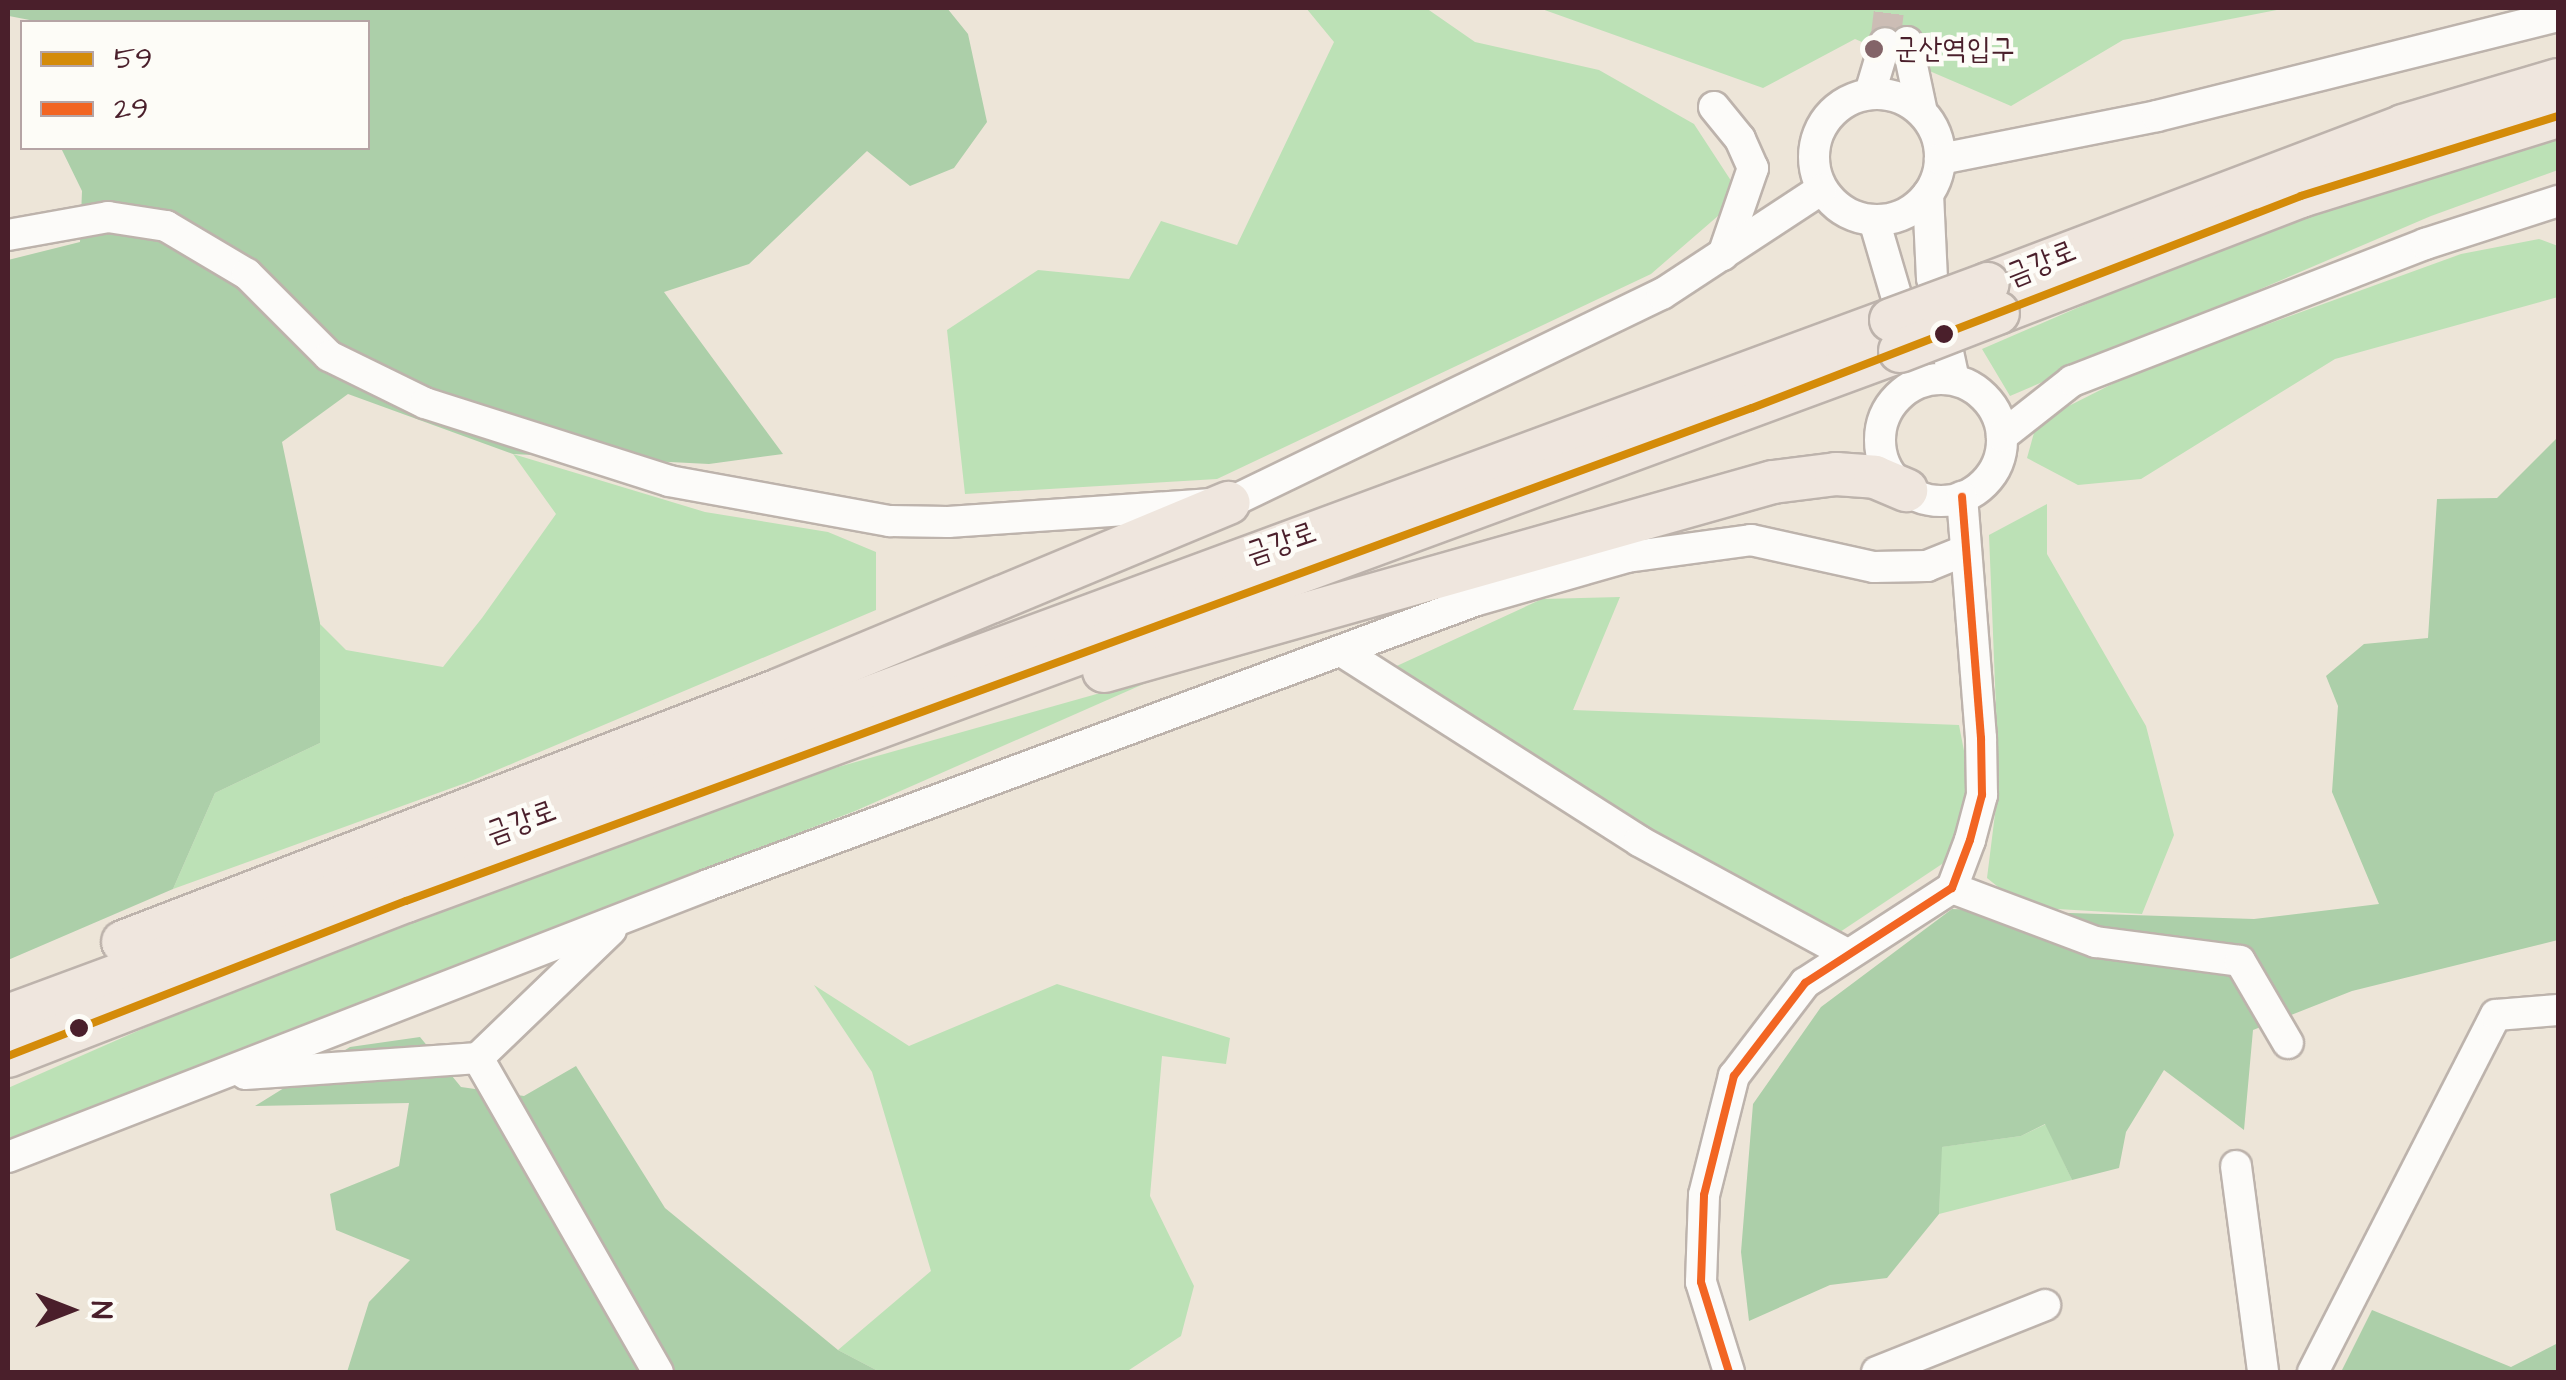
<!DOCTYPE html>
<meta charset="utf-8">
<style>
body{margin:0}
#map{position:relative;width:2566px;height:1380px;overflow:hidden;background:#ede5d8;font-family:"Architects Daughter","Poor Story",sans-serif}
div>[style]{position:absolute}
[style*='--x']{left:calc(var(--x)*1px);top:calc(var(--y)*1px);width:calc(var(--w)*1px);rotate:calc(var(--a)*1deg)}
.green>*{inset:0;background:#bce1b6}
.forest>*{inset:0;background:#accfa9}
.minor-tunnel>*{height:30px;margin-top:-15px;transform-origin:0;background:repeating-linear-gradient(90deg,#ccbdb5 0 30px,transparent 0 45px)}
.roads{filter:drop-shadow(2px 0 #bdb3ac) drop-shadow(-2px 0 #bdb3ac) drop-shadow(0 2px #bdb3ac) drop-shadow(0 -2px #bdb3ac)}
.minor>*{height:30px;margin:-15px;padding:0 15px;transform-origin:15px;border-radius:15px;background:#fcfbf9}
.minor>.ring{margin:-15px;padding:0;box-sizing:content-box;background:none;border:30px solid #fcfbf9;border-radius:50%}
.highway>*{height:42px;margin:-21px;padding:0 21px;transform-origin:21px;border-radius:21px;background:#efe6de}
.bridges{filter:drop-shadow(2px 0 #bdb3ac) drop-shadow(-2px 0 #bdb3ac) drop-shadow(0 2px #bdb3ac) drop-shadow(0 -2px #bdb3ac)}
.highway-bridge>*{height:42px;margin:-21px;padding:0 21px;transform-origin:21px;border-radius:21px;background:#efe6de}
.bus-1>*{height:8px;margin:-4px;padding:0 4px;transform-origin:4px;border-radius:4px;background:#d48b09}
.bus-2>*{height:8px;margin:-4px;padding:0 4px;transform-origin:4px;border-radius:4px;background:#f26522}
.dots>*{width:28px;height:28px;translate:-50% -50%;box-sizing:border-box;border:5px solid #fdfcf7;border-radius:50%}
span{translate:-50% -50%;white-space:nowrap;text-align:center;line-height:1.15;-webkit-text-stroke:9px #fdfcf7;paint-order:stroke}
.poi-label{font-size:30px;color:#4a1f2b}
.left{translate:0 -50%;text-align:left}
.street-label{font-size:30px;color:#4a1f2b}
.frame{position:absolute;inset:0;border:10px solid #4a1f2b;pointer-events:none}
.legend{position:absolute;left:20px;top:20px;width:350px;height:130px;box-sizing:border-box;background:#fdfcf7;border:2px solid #b5a4a5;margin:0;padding:12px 18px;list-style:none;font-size:30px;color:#4a1f2b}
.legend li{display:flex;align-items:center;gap:20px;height:50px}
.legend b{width:50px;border:2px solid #b5a4a5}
.north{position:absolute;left:20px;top:1260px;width:100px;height:100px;-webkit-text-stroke:8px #fdfcf7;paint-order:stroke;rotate:90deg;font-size:28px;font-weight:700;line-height:40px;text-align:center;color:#4a1f2b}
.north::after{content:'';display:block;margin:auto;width:35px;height:45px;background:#4a1f2b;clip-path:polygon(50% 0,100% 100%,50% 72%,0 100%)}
</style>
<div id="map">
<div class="green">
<div style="clip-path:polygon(1306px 8px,1426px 8px,1475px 42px,1599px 70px,1694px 124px,1741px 196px,1651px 274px,1217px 479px,965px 494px,947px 330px,1038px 270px,1129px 279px,1161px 221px,1237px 245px,1334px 42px)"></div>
<div style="clip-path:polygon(1539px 8px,2287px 8px,2123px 40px,2011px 106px,1855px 39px,1763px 88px)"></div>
<div style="clip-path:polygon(2558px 136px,2558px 170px,2431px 216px,2010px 396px,1982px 349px,2248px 234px)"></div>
<div style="clip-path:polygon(2539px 239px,2558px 246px,2558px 297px,2335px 359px,2141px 479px,2078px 485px,2027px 458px,2037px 422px,2138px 371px,2461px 254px)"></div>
<div style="clip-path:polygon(513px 454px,705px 512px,828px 532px,876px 552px,876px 610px,471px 781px,173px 889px,215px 793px,320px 743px,320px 624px,346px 650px,443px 667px,482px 618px,556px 514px)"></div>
<div style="clip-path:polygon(2047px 504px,2047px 554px,2146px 726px,2174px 835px,2142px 914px,2023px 907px,1987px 878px,1999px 782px,1989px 535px)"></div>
<div style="clip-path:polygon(1620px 597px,1573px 710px,1959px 725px,1971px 787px,1951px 858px,1837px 934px,1555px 777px,1388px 670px,1542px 599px)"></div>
<div style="clip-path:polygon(1164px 675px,855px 811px,8px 1139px,8px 1088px,183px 1011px,753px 791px)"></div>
<div style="clip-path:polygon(1057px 984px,1230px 1038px,1226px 1064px,1162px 1056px,1150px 1196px,1194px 1286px,1181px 1336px,1126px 1372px,880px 1372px,838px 1350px,931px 1271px,872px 1072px,814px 985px,909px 1046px)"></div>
<div style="clip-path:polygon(2046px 1124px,2072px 1180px,1939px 1214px,1941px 1147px,2021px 1136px)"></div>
</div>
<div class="forest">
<div style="clip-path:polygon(8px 8px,947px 8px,968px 34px,987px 122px,954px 168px,910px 186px,867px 151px,749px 264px,664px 292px,783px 454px,709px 464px,513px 454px,348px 394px,282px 442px,320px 623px,320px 743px,215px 793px,173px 889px,8px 960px,8px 260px,80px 242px,82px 191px,61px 148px,368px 148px,368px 22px,40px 22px,9px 16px)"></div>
<div style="clip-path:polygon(2558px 437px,2558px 940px,2352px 991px,2253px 1030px,2244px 1130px,2164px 1070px,2126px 1132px,2119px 1168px,2072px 1180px,2045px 1124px,2021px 1136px,1942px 1147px,1939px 1214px,1887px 1278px,1830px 1285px,1749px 1321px,1741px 1252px,1753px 1104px,1821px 1007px,1952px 909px,2254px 919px,2379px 904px,2332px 792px,2338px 706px,2326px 676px,2364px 644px,2428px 638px,2437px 499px,2497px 498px)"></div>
<div style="clip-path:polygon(420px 1037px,461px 1087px,524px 1096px,576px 1066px,665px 1208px,838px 1350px,880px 1372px,347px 1372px,369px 1302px,410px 1260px,336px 1230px,330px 1194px,399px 1166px,409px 1103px,255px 1106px,350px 1047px)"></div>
<div style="clip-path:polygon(2372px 1310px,2511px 1367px,2558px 1343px,2558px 1372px,2341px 1372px)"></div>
</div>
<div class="minor-tunnel">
<div style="--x:1885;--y:43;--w:35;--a:-83"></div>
</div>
<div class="roads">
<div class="minor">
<div style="--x:1907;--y:42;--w:67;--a:78"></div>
<div style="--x:1870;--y:93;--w:52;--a:-73.3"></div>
<div class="ring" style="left:1814px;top:94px;width:96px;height:96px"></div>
<div style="--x:1714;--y:107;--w:41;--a:50.9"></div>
<div style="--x:1740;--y:139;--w:32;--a:66"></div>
<div style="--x:1753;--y:168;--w:92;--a:109"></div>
<div style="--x:1940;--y:159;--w:221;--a:-11.2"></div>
<div style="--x:2157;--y:116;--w:413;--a:-14"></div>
<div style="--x:1928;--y:194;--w:84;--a:87.3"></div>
<div style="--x:1932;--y:278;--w:104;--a:77.8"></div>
<div style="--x:1874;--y:220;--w:117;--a:73.6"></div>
<div style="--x:8;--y:235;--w:102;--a:-10.2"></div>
<div style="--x:108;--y:217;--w:59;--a:8.8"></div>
<div style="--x:166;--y:226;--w:94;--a:30.7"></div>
<div style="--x:247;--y:274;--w:116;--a:45"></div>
<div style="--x:329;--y:356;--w:107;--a:26.1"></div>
<div style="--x:425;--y:403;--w:256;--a:17.7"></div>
<div style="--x:669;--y:481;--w:225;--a:10.3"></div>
<div style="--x:890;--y:521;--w:58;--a:1"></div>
<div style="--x:948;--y:522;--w:282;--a:-3.9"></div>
<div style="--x:1229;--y:503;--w:481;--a:-25.8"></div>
<div style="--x:1662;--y:294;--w:191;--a:-33.3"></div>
<div class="ring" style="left:1880px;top:379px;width:92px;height:92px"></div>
<div style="--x:2002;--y:436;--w:89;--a:-38.2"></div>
<div style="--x:2072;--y:381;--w:379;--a:-21.2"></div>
<div style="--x:2425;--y:244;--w:140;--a:-17.9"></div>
<div style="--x:1346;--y:654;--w:348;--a:32.5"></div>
<div style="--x:1639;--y:841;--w:234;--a:28.5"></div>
<div style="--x:1952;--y:888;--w:154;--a:20.6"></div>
<div style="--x:2096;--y:942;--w:145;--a:7.5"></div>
<div style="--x:2240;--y:961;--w:95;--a:59.7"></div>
<div style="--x:611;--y:930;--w:185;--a:136.1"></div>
<div style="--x:478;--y:1058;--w:362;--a:60.2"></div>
<div style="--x:245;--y:1074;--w:234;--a:-3.9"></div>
<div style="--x:8;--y:1157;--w:751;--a:-21.23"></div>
<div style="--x:708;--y:885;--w:820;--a:-20.34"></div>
<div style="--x:1477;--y:600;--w:156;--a:-16"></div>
<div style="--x:1627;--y:557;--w:125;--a:-7.8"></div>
<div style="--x:1751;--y:540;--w:126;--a:12.4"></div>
<div style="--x:1874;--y:567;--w:53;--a:-1.1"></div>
<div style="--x:1927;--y:566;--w:37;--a:-22"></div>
<div style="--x:2236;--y:1166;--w:208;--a:82.5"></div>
<div style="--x:1729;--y:1372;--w:94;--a:-107.3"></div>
<div style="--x:1701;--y:1282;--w:87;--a:-88"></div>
<div style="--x:1704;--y:1195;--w:123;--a:-75.9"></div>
<div style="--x:1734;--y:1076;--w:117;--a:-52.6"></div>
<div style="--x:1805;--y:983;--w:175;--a:-32.9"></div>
<div style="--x:1952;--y:888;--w:51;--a:-69.4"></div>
<div style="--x:1970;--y:840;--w:47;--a:-75.1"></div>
<div style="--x:1982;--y:795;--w:57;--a:-91"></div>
<div style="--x:1981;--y:738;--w:242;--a:-94.5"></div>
<div style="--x:1877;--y:1372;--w:181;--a:-21.7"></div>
<div style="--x:2313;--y:1372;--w:401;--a:-62.9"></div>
<div style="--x:2496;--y:1015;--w:62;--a:-4.6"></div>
</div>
<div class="highway">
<div style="--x:1988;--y:284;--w:444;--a:-20.8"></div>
<div style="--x:2403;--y:126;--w:162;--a:-16.5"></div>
<div style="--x:1998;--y:313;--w:325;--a:-21.1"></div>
<div style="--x:2301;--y:196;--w:269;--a:-17.3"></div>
<div style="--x:1104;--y:671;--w:695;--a:-15.78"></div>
<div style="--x:1773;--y:482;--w:64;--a:-7.2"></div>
<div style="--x:1836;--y:474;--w:39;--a:4"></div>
<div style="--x:1875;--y:477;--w:34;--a:23"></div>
<div style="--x:123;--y:942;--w:703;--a:-21.01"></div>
<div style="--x:779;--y:690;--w:487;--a:-22.6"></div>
<div style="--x:8;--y:1016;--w:2008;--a:-20.29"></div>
<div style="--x:8;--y:1056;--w:427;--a:-21.3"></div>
<div style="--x:406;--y:901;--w:1592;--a:-20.21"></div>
</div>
</div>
<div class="bridges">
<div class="highway-bridge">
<div style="--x:1891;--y:320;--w:103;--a:-20.4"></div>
<div style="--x:1900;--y:351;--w:105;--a:-21.2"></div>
</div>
</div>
<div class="bus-1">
<div style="--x:8;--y:1056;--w:427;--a:-21.3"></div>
<div style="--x:406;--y:901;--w:1433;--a:-20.12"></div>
<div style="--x:1752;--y:408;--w:589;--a:-21.11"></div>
<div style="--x:2301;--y:196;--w:269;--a:-17.3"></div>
</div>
<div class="bus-2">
<div style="--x:1729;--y:1372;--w:94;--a:-107.3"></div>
<div style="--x:1701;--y:1282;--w:87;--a:-88"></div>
<div style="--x:1704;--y:1195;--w:123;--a:-75.9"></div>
<div style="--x:1734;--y:1076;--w:117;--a:-52.6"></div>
<div style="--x:1805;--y:983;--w:175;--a:-32.9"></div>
<div style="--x:1952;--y:888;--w:51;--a:-69.4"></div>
<div style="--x:1970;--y:840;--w:47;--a:-75.1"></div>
<div style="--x:1982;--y:795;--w:57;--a:-91"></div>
<div style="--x:1981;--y:738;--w:242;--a:-94.5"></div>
</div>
<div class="dots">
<div style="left:1874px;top:49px;background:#836468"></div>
<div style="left:1944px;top:334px;background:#4a1f2b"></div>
<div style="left:79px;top:1028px;background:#4a1f2b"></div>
</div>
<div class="poi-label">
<span class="left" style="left:1894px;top:49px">군산역입구</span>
</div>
<div class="street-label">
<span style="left:2041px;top:263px;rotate:-22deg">금강로</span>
<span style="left:1281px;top:543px;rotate:-19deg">금강로</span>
<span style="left:521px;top:822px;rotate:-20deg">금강로</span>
</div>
<div class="frame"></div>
<ul class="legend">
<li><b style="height:12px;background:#d48b09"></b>59</li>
<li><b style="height:12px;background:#f26522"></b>29</li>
</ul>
<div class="north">N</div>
</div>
